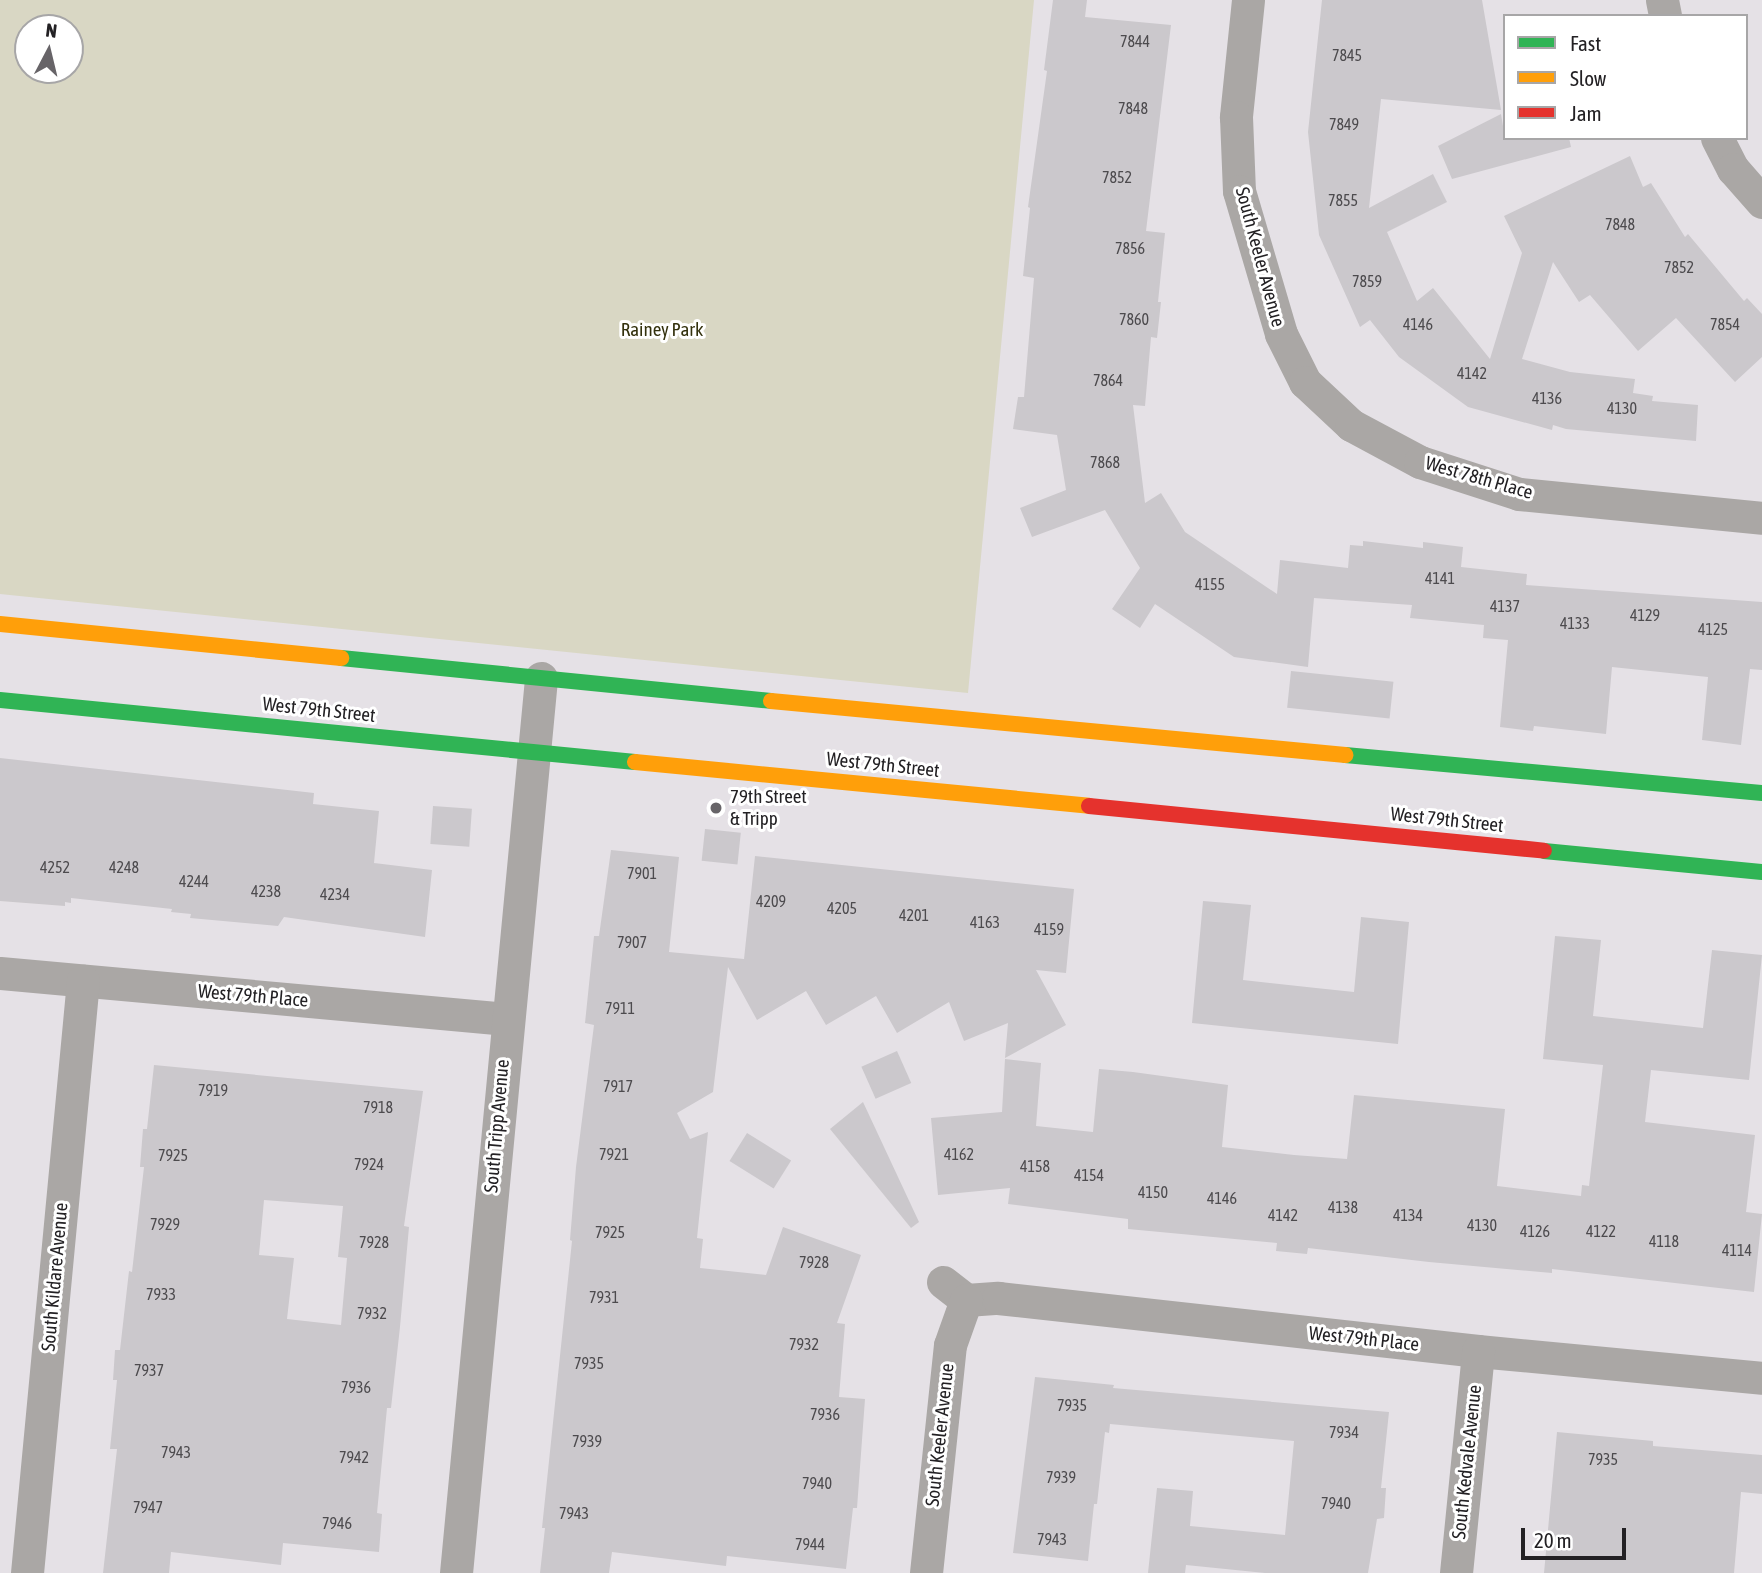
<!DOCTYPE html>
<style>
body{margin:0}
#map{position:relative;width:1762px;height:1573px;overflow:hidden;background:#e5e1e6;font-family:"Asap Condensed",sans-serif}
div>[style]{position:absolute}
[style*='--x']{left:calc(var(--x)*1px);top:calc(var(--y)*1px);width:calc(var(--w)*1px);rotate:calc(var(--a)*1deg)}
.green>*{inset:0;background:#d9d7c4}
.building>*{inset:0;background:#cbc8cc;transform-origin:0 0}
.street>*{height:33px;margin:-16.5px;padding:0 16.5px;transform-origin:16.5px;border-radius:16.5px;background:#aaa7a5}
.fast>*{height:16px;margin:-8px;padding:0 8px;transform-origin:8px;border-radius:8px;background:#30b455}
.slow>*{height:16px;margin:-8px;padding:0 8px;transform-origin:8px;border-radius:8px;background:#ff9f0a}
.jam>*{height:16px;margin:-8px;padding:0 8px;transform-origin:8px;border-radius:8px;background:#e5322d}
.dots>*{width:19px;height:19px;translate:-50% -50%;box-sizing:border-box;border:4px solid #fff;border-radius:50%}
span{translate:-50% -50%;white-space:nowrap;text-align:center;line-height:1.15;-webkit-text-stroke:6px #fff;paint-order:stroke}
.number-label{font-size:16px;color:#4d4b4e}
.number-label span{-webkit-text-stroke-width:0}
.street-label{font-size:19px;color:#232124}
.park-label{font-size:19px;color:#33310d}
.poi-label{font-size:19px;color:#232124}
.left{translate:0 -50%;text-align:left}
.legend{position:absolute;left:1503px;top:14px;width:245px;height:126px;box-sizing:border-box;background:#fff;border:2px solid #a7a6a7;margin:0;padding:9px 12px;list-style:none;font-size:21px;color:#232124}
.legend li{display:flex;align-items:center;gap:14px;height:35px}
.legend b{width:35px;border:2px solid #a7a6a7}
.north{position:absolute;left:14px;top:14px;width:70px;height:70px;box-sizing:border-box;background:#fff;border:2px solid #a7a6a7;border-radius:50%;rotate:7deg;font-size:19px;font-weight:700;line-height:28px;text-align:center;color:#232124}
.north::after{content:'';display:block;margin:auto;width:24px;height:32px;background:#676468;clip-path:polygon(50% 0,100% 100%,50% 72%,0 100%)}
.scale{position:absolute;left:1521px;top:1528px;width:105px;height:32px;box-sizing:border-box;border:4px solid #232124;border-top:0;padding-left:9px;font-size:21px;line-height:24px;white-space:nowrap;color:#232124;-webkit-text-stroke:5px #fff;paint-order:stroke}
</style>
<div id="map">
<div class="green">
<div style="clip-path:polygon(evenodd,0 0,1034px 0,968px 693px,0 594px,0 0,70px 28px,70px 70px,28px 70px,28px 28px,70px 28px)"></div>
</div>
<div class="building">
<div style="clip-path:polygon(1053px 0,1087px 0,1085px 17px,1171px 25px,1146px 231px,1165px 233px,1158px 302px,1161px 302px,1157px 338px,1151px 337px,1145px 406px,1133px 405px,1145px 503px,1161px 493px,1185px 532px,1277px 594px,1280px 560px,1348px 568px,1350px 545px,1363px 546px,1363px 541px,1423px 548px,1423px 542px,1463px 547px,1461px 567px,1527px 574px,1526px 585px,1762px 602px,1762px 670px,1750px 669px,1741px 745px,1702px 740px,1708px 677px,1612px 667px,1606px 734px,1534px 726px,1533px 731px,1500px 727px,1508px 640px,1483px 638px,1484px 625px,1410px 618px,1412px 605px,1314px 598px,1308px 667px,1234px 657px,1155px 604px,1140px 628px,1112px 609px,1140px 568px,1105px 510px,1032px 537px,1020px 508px,1066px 490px,1057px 435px,1013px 429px,1018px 397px,1024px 397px,1034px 278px,1023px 276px,1030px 208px,1028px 207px,1047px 71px,1044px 70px)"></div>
<div style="clip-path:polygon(1322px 0,1482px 0,1501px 110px,1381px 99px,1369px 208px,1433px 174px,1447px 202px,1387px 232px,1417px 301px,1433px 288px,1490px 359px,1522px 253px,1504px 216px,1630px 156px,1643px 187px,1651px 183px,1685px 237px,1688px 234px,1744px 301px,1747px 298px,1762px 314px,1762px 357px,1735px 382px,1676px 318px,1638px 351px,1590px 295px,1579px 302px,1553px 262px,1522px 359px,1570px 372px,1635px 379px,1633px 393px,1653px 396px,1652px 401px,1698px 405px,1696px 441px,1566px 429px,1553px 425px,1552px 430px,1468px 407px,1399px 357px,1370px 320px,1360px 327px,1319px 235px,1308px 132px)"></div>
<div style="clip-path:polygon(1501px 114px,1505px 138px,1569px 138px,1571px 147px,1452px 179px,1438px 146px)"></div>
<div style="left:1291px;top:671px;width:103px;height:37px;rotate:6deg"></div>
<div style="clip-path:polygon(0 758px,314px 793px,313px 804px,379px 811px,374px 863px,432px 870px,425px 937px,284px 917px,278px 926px,190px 918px,191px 914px,171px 912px,172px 909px,71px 898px,71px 903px,65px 902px,65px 906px,0 901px)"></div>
<div style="left:433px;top:806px;width:39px;height:38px;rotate:4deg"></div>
<div style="left:705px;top:829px;width:36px;height:32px;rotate:6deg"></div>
<div style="clip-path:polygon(611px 850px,679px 857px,669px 952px,744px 959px,755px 856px,1074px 889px,1066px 973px,1036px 970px,1066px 1025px,1005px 1058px,1008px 1023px,964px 1041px,949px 1002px,897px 1033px,876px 996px,826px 1025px,806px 991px,757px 1020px,728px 967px,713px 1092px,677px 1113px,690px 1139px,708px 1132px,697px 1238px,703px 1239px,700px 1268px,766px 1275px,783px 1227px,861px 1255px,837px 1323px,845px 1324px,839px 1397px,865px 1399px,857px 1508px,853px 1508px,846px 1569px,727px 1556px,726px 1566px,612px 1552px,609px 1573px,540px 1573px,545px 1528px,542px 1528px,572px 1241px,570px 1240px,576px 1167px,594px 1025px,585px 1023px,594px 936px,599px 936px)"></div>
<div style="clip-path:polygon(1203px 901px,1251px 905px,1243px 980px,1316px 988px,1354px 992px,1361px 917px,1409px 922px,1398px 1044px,1192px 1023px)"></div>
<div style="clip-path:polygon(1555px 936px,1601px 940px,1593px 1016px,1703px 1028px,1712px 950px,1762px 955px,1749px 1080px,1651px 1070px,1645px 1122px,1755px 1135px,1746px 1212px,1762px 1214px,1754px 1292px,1552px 1269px,1552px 1273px,1429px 1262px,1308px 1248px,1307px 1254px,1276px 1251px,1277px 1243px,1128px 1229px,1128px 1219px,1008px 1204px,1010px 1188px,938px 1195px,931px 1118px,1002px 1112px,1005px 1059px,1041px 1063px,1036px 1126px,1093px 1132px,1099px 1069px,1133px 1072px,1228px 1085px,1222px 1147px,1294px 1155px,1347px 1159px,1354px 1095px,1505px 1109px,1497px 1186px,1581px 1196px,1582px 1185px,1589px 1186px,1603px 1065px,1543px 1059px)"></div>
<div style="left:897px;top:1051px;width:35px;height:39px;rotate:66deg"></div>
<div style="clip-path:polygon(evenodd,154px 1065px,423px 1091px,404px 1226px,409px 1227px,400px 1327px,391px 1408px,387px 1408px,377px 1513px,382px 1514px,379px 1552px,283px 1543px,281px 1565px,171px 1552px,169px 1573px,103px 1573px,117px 1449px,110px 1449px,117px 1380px,113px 1380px,115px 1350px,120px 1350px,129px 1271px,132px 1272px,144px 1167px,140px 1167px,143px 1129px,147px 1129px,154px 1065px,264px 1200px,343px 1206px,338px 1257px,347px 1258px,341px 1325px,287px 1319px,294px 1258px,259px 1255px,264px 1200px)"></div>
<div style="clip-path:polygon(863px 1102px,919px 1222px,911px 1228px,830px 1129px)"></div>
<div style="left:747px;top:1133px;width:52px;height:33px;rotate:32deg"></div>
<div style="clip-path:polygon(1035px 1377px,1114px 1385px,1113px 1388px,1389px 1412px,1381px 1488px,1386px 1488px,1384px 1518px,1377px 1519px,1368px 1573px,1265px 1573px,1186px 1565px,1185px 1573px,1148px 1573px,1157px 1488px,1193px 1491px,1190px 1526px,1285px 1535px,1294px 1441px,1110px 1424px,1109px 1433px,1105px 1432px,1097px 1504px,1094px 1504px,1088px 1561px,1013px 1553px)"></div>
<div style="clip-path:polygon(1557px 1432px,1653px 1441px,1653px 1446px,1762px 1455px,1762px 1494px,1741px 1492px,1734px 1573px,1544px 1573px)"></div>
</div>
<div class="street">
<div style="--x:1248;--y:0;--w:118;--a:95.9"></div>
<div style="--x:1236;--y:117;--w:74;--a:87.7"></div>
<div style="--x:1239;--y:191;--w:149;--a:73.6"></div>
<div style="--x:1281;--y:334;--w:54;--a:63.4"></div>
<div style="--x:1305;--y:382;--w:63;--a:43.1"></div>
<div style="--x:1351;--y:425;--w:78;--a:28.2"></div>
<div style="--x:1420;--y:462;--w:104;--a:17.9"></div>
<div style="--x:1519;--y:494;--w:244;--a:5.6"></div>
<div style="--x:1662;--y:0;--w:16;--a:79"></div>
<div style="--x:1717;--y:138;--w:35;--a:63"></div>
<div style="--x:1733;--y:169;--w:44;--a:48.7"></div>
<div style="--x:0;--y:973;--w:509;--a:5.18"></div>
<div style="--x:943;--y:1282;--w:29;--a:38"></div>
<div style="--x:966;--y:1300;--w:32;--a:-4"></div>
<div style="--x:998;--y:1298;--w:483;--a:6.3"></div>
<div style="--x:1478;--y:1351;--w:285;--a:5.4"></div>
<div style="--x:27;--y:1573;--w:595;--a:-84.6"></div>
<div style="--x:456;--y:1573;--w:899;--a:-84.57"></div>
<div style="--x:926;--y:1573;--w:229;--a:-84"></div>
<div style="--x:950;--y:1345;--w:48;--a:-70.4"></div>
<div style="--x:1456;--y:1573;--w:223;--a:-84.3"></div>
</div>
<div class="fast">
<div style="--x:341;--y:658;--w:432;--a:5.7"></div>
<div style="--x:0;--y:700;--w:638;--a:5.58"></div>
<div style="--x:1345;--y:755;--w:419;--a:5.2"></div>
<div style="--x:1544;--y:851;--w:219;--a:5.5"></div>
</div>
<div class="slow">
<div style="--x:0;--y:624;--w:343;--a:5.7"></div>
<div style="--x:771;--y:701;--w:577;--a:5.37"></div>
<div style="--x:635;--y:762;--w:456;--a:5.5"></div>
</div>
<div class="jam">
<div style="--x:1089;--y:806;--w:457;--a:5.6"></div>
</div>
<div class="dots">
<div style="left:716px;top:808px;background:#676468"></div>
</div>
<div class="number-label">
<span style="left:1135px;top:41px">7844</span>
<span style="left:1347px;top:55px">7845</span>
<span style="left:1133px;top:108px">7848</span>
<span style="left:1344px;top:124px">7849</span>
<span style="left:1117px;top:177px">7852</span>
<span style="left:1343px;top:200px">7855</span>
<span style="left:1620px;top:224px">7848</span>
<span style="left:1130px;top:248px">7856</span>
<span style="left:1679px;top:267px">7852</span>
<span style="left:1367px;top:281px">7859</span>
<span style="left:1134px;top:319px">7860</span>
<span style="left:1418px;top:324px">4146</span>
<span style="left:1725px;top:324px">7854</span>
<span style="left:1472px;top:373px">4142</span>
<span style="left:1108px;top:380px">7864</span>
<span style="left:1547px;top:398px">4136</span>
<span style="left:1622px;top:408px">4130</span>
<span style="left:1105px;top:462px">7868</span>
<span style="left:1440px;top:578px">4141</span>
<span style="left:1210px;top:584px">4155</span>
<span style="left:1505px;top:606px">4137</span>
<span style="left:1645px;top:615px">4129</span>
<span style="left:1575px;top:623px">4133</span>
<span style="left:1713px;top:629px">4125</span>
<span style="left:55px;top:867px">4252</span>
<span style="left:124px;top:867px">4248</span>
<span style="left:642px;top:873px">7901</span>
<span style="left:194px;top:881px">4244</span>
<span style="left:266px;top:891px">4238</span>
<span style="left:335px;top:894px">4234</span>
<span style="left:771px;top:901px">4209</span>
<span style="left:842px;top:908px">4205</span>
<span style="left:914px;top:915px">4201</span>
<span style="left:985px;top:922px">4163</span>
<span style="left:1049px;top:929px">4159</span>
<span style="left:632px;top:942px">7907</span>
<span style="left:620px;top:1008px">7911</span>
<span style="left:618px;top:1086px">7917</span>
<span style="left:213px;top:1090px">7919</span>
<span style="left:378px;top:1107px">7918</span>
<span style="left:614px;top:1154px">7921</span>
<span style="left:959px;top:1154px">4162</span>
<span style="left:173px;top:1155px">7925</span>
<span style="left:369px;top:1164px">7924</span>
<span style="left:1035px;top:1166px">4158</span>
<span style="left:1089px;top:1175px">4154</span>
<span style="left:1153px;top:1192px">4150</span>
<span style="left:1222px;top:1198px">4146</span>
<span style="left:1343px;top:1207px">4138</span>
<span style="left:1283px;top:1215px">4142</span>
<span style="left:1408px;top:1215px">4134</span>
<span style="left:165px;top:1224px">7929</span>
<span style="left:1482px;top:1225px">4130</span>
<span style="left:1535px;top:1231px">4126</span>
<span style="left:1601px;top:1231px">4122</span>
<span style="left:610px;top:1232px">7925</span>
<span style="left:1664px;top:1241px">4118</span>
<span style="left:374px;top:1242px">7928</span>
<span style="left:1737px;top:1250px">4114</span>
<span style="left:814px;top:1262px">7928</span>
<span style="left:161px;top:1294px">7933</span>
<span style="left:604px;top:1297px">7931</span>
<span style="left:372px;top:1313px">7932</span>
<span style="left:804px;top:1344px">7932</span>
<span style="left:589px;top:1363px">7935</span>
<span style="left:149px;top:1370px">7937</span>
<span style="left:356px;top:1387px">7936</span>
<span style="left:1072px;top:1405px">7935</span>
<span style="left:825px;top:1414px">7936</span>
<span style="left:1344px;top:1432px">7934</span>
<span style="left:587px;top:1441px">7939</span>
<span style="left:176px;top:1452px">7943</span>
<span style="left:354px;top:1457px">7942</span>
<span style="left:1603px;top:1459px">7935</span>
<span style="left:1061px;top:1477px">7939</span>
<span style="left:817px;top:1483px">7940</span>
<span style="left:1336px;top:1503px">7940</span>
<span style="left:148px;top:1507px">7947</span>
<span style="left:574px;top:1513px">7943</span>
<span style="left:337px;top:1523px">7946</span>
<span style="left:1052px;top:1539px">7943</span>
<span style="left:810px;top:1544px">7944</span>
</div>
<div class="street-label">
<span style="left:1260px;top:257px;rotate:75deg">South Keeler Avenue</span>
<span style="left:1479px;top:478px;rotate:16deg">West 78th Place</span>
<span style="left:319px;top:710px;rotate:6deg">West 79th Street</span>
<span style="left:883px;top:765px;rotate:6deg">West 79th Street</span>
<span style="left:1447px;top:820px;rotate:6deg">West 79th Street</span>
<span style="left:253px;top:996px;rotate:5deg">West 79th Place</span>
<span style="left:497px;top:1126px;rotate:-85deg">South Tripp Avenue</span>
<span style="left:55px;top:1277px;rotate:-85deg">South Kildare Avenue</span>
<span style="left:1364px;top:1339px;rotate:6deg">West 79th Place</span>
<span style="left:940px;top:1435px;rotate:-84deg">South Keeler Avenue</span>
<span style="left:1467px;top:1462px;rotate:-84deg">South Kedvale Avenue</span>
</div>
<div class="park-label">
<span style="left:662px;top:330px">Rainey Park</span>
</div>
<div class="poi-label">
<span class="left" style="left:730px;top:808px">79th Street<br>&amp; Tripp</span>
</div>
<ul class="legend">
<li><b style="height:9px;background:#30b455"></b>Fast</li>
<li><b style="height:9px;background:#ff9f0a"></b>Slow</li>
<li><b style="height:9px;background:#e5322d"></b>Jam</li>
</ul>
<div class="north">N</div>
<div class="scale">20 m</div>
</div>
